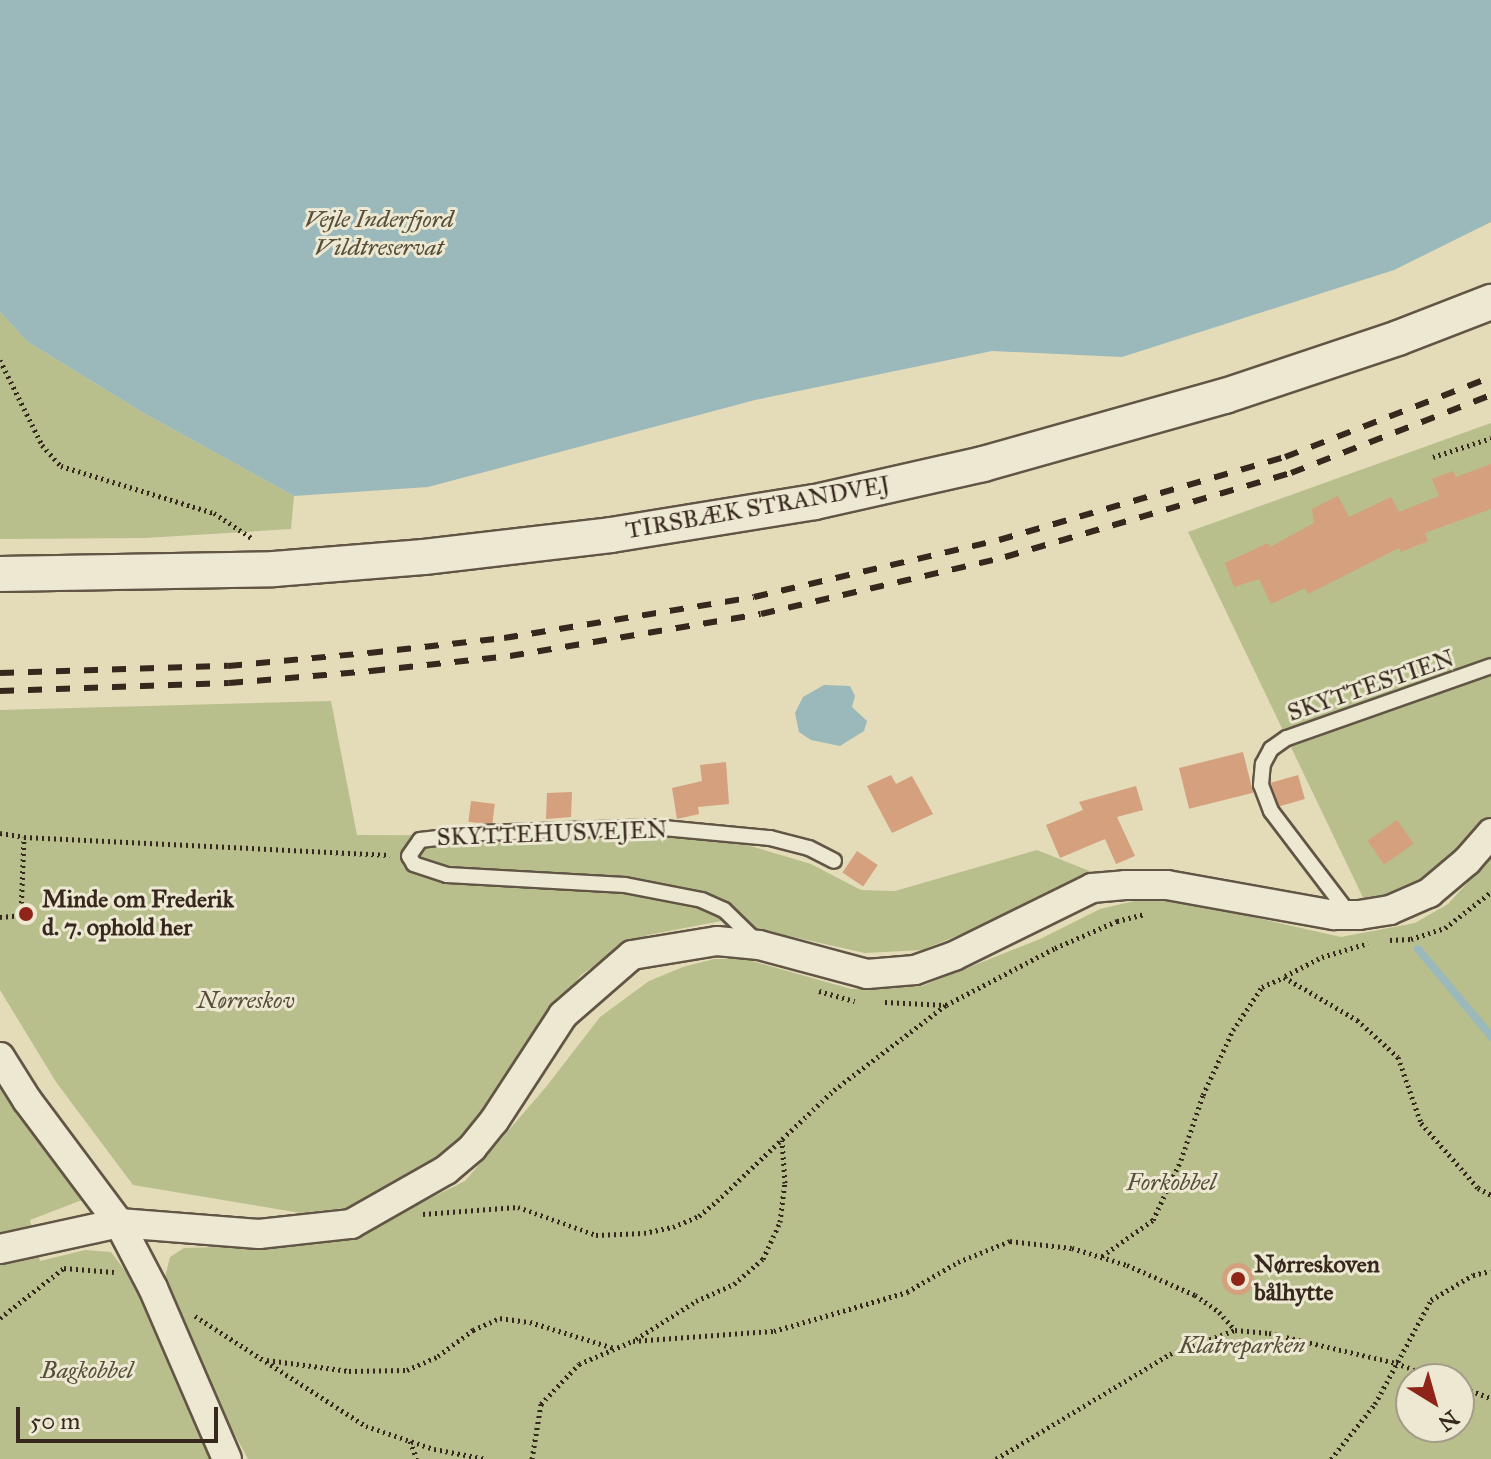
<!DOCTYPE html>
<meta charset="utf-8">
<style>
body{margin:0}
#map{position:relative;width:1491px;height:1459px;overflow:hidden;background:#e4dbb9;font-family:"IM FELL Great Primer",serif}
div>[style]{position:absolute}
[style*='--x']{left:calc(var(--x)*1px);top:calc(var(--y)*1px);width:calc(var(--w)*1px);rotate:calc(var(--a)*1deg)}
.green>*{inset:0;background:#b8bf8c}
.water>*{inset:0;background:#9bb8bb}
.stream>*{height:8px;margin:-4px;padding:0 4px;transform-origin:4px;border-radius:4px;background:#9bb8bb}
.building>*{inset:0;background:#d4a07e;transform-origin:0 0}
.round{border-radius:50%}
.path>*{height:5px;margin-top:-2.5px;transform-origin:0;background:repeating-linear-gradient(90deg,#37281e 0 2px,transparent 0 6px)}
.roads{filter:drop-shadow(2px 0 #625545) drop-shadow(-2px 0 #625545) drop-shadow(0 2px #625545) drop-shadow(0 -2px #625545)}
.service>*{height:14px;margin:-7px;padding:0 7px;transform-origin:7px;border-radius:7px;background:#ede8d2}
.minor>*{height:28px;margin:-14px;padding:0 14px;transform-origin:14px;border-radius:14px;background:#ede8d2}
.tertiary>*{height:34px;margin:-17px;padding:0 17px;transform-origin:17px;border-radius:17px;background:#ede8d2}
.rail>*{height:6px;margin-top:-3px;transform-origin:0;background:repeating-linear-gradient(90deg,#37281e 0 14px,transparent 0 28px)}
.dots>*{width:22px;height:22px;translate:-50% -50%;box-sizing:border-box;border:4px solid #ede8d2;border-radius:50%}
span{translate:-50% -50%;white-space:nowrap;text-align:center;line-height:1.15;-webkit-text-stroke:6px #ede8d2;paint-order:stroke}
.park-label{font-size:24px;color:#574e3a;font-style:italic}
.street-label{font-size:24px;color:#37281e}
.poi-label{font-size:24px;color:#37281e;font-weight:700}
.left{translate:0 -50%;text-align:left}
.north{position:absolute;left:1395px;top:1363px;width:80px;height:80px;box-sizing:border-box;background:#ede8d2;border:2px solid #a49b8a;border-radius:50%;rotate:143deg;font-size:22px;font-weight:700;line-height:32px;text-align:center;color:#37281e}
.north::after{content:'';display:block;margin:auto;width:28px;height:36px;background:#8f2418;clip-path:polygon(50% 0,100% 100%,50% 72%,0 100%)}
.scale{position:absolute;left:16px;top:1407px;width:202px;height:36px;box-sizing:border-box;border:4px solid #37281e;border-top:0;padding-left:10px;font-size:24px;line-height:28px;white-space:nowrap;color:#37281e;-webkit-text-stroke:6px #ede8d2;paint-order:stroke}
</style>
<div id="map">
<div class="green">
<div style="clip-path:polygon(0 312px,28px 342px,142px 412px,294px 496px,291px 529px,145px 538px,0 539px)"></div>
<div style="clip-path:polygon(1491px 423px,1491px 817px,1479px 838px,1422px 884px,1367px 906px,1188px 532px)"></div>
<div style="clip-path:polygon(331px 701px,357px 835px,717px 836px,811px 864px,861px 890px,895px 891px,1037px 850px,1092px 872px,979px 927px,922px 950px,865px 953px,721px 921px,648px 935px,611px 953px,580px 976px,502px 1091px,467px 1135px,414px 1180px,345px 1208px,301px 1213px,133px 1185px,56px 1082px,0 990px,0 710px)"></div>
<div style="clip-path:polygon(evenodd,1491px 857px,1491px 1459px,248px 1459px,214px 1397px,165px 1277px,170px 1257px,184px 1248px,317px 1244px,352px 1237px,465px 1181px,546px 1087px,600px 1017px,649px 981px,683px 967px,714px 959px,745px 959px,851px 989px,922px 986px,1040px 939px,1100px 909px,1147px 898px,1178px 900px,1341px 937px,1415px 923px,1448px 904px,1491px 857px,1411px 1379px,1459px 1379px,1459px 1427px,1411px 1427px,1411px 1379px)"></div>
<div style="clip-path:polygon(0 1077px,82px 1200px,30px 1220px,40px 1261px,85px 1250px,111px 1252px,149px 1302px,224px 1459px,0 1459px)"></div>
</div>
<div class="water">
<div style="clip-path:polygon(0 0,1491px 0,1491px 222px,1394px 270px,1122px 357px,992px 351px,755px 400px,428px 487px,294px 496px,142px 412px,28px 342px,0 312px)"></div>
<div style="clip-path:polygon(824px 685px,850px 686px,855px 696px,852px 707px,867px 721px,864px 731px,840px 746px,811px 740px,799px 732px,795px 713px,803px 697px)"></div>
</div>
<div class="stream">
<div style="--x:1418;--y:949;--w:114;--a:50"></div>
</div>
<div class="building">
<div style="clip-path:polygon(1491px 464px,1491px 509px,1425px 533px,1428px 541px,1401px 552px,1399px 548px,1308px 594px,1305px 588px,1271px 604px,1259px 579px,1234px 587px,1225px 563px,1268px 543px,1270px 547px,1314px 523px,1312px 509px,1338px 496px,1349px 517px,1391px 497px,1399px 512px,1439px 496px,1432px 479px,1453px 471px,1456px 477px)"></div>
<div style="left:1243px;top:752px;width:42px;height:66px;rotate:76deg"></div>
<div style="clip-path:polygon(726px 762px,729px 804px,698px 807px,699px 814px,677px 819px,672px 788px,702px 781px,700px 765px)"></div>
<div style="clip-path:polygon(891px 775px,896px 784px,912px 776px,933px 814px,892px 833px,867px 786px)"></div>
<div style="left:1298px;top:775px;width:25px;height:28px;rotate:74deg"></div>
<div style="clip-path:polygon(1136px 786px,1143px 810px,1117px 817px,1135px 856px,1116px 864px,1105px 839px,1060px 858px,1046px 825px,1083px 810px,1079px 802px)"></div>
<div style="clip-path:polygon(572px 792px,571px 817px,546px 819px,547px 793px)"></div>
<div style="left:471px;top:801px;width:24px;height:21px;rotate:7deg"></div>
<div style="left:1397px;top:820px;width:29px;height:36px;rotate:55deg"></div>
<div style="left:857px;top:851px;width:25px;height:26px;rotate:34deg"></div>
<div class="round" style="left:1222px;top:1263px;width:32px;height:32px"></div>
</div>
<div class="path">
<div style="--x:0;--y:360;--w:95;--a:63.7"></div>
<div style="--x:42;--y:445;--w:28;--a:48"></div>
<div style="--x:61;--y:466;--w:160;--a:17.1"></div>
<div style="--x:214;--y:513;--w:47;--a:33.7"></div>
<div style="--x:1433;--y:457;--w:61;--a:-18.1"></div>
<div style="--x:0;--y:833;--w:24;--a:9"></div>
<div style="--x:24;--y:837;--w:366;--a:2.8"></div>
<div style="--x:0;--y:917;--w:21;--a:-5"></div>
<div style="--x:21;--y:915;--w:78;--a:-87.8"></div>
<div style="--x:1390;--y:940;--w:21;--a:-3"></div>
<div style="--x:1411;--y:939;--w:36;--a:-18"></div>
<div style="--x:1445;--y:928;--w:58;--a:-38"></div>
<div style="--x:1285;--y:976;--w:42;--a:-27.2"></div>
<div style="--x:1322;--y:957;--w:48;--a:-16.9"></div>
<div style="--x:819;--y:991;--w:37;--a:16"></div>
<div style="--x:885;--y:1002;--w:61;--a:2.8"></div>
<div style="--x:423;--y:1214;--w:95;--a:-4.2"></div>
<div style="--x:518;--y:1207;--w:83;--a:19.7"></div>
<div style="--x:596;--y:1235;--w:48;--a:-2.4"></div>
<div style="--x:644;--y:1233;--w:30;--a:-12"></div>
<div style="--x:673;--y:1227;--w:28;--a:-23"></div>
<div style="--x:699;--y:1216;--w:23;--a:-40"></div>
<div style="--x:717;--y:1201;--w:161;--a:-43.5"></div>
<div style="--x:834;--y:1090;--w:141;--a:-37.2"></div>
<div style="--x:946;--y:1005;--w:123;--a:-27.6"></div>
<div style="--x:1055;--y:948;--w:68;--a:-23.5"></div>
<div style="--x:1117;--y:921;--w:29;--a:-14"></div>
<div style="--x:1102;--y:1256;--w:62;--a:-35.2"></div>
<div style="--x:1153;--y:1220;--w:66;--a:-65"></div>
<div style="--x:1181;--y:1160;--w:69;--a:-71.3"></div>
<div style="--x:1203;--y:1095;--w:72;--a:-65.2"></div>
<div style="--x:1233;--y:1030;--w:52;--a:-56"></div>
<div style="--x:1262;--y:987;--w:24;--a:-24"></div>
<div style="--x:1284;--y:977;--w:85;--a:30.5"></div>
<div style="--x:1357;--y:1020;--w:55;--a:42.1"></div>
<div style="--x:1398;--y:1057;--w:70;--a:70.8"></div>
<div style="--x:1421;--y:1123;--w:86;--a:48.8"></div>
<div style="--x:1478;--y:1188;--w:15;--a:28"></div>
<div style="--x:195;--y:1316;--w:203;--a:32.8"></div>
<div style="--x:366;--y:1426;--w:72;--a:18.7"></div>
<div style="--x:434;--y:1449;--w:53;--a:10.9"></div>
<div style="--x:0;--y:1318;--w:81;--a:-38"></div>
<div style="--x:64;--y:1268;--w:50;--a:4.6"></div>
<div style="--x:636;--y:1339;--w:71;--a:-32.3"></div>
<div style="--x:696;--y:1301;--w:42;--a:-24.1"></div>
<div style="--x:734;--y:1284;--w:38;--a:-41"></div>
<div style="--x:763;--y:1259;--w:41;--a:-65.3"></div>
<div style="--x:780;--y:1222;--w:39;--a:-83"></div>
<div style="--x:785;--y:1183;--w:43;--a:-94"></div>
<div style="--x:267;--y:1360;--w:83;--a:7.6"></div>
<div style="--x:349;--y:1371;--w:58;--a:-1"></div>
<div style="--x:407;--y:1370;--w:34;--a:-24"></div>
<div style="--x:438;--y:1356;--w:44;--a:-36.6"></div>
<div style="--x:473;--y:1330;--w:30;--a:-24"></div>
<div style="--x:500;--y:1318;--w:30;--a:8"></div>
<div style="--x:530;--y:1322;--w:88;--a:17.2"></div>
<div style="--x:1459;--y:1386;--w:34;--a:21"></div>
<div style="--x:410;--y:1441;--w:19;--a:69"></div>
<div style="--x:532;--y:1459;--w:56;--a:-80.7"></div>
<div style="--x:541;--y:1404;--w:55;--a:-46.5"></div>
<div style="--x:579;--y:1364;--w:59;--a:-23.1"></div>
<div style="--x:633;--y:1341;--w:141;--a:-4.1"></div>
<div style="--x:774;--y:1331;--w:139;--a:-16.3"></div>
<div style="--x:907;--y:1292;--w:59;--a:-30.5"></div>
<div style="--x:958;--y:1262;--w:56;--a:-22"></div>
<div style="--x:1010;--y:1241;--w:62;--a:6.4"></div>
<div style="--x:1072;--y:1248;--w:58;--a:17.2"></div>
<div style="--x:1127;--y:1265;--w:74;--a:23.8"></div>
<div style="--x:1195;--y:1295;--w:29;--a:35"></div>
<div style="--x:1219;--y:1312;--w:24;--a:48"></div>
<div style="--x:996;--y:1459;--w:203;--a:-31.1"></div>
<div style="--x:1170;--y:1354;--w:69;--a:-20.3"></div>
<div style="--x:1235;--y:1330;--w:34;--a:5"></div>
<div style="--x:1269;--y:1333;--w:130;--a:13.3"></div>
<div style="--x:1396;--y:1363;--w:46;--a:20.4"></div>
<div style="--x:1331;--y:1459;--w:70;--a:-51.3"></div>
<div style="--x:1375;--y:1404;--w:118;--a:-61.7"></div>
<div style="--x:1431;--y:1300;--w:49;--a:-30.8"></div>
<div style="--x:1473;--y:1275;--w:18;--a:-13"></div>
</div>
<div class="roads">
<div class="service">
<div style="--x:1350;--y:915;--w:131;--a:-127.2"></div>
<div style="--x:1271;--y:811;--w:28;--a:-111"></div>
<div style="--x:1261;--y:785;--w:21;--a:-85"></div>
<div style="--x:1263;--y:764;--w:17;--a:-62"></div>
<div style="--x:1271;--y:749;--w:19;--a:-35"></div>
<div style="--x:1287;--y:738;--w:216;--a:-19.4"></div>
<div style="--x:755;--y:940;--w:43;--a:-135.9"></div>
<div style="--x:724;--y:910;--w:24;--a:-156"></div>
<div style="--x:702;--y:900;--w:78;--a:-169"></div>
<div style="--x:625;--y:885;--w:178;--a:-176.8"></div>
<div style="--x:447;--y:875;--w:35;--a:-162"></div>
<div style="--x:414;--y:864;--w:9;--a:-122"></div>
<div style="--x:409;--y:856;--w:19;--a:-55"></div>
<div style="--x:420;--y:840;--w:61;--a:-6.5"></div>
<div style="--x:481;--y:833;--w:172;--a:-2"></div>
<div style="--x:653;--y:827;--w:118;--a:5.4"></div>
<div style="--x:770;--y:838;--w:40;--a:14.4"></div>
<div style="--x:809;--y:848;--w:28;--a:27"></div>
</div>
<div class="minor">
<div style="--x:0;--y:1057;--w:51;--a:57.9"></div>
<div style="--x:27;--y:1100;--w:154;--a:53.2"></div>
<div style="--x:119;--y:1223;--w:73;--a:62.4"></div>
<div style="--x:153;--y:1288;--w:186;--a:66.6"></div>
<div style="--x:0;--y:1249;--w:122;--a:-12.3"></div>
<div style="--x:119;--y:1223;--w:140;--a:4.5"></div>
<div style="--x:259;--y:1234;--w:93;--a:-6.2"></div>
<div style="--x:351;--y:1224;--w:109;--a:-29.6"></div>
<div style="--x:446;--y:1170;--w:34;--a:-40"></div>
<div style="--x:472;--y:1148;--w:35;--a:-51"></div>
<div style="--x:494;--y:1121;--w:126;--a:-56.9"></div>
<div style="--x:563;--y:1015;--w:91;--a:-41"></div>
<div style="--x:632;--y:955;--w:86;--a:-9.4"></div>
<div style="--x:717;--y:941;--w:42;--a:5.4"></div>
<div style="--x:759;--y:945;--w:112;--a:15"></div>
<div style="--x:867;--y:974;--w:48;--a:-4.8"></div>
<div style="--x:915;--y:970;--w:41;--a:-19.7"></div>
<div style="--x:954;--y:956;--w:154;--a:-26.2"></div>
<div style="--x:1092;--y:888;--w:33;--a:-5"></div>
<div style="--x:1125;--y:885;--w:42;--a:0"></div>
<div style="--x:1167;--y:885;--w:170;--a:10.2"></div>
<div style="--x:1334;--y:915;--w:25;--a:0"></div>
<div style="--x:1359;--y:915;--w:31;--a:-9"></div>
<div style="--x:1390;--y:910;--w:43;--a:-23.6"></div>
<div style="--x:1429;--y:893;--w:50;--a:-40.1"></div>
<div style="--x:1467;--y:861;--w:37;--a:-49"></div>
</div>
<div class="tertiary">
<div style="--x:0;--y:574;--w:274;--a:-1"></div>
<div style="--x:274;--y:569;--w:150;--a:-4.6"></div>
<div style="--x:424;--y:557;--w:188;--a:-6.7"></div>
<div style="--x:611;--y:535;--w:207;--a:-9.2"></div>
<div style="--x:815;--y:502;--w:172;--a:-12.7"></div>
<div style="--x:983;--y:464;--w:251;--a:-15.7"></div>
<div style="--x:1225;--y:396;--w:182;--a:-18.5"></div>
<div style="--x:1398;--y:338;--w:100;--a:-21.2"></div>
</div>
</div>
<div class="rail">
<div style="--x:0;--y:673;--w:228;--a:-1.8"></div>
<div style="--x:228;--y:666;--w:142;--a:-5.3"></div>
<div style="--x:369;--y:653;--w:136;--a:-6.3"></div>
<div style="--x:504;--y:638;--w:253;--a:-9.3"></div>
<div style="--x:754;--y:597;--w:252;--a:-13.1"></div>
<div style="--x:999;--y:540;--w:298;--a:-16.2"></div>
<div style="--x:1285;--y:457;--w:221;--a:-21.2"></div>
<div style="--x:0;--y:691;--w:229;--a:-2"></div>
<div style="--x:229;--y:683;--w:143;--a:-4.8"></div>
<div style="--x:371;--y:671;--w:140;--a:-6.2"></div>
<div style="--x:510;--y:656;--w:254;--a:-9.5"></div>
<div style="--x:761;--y:614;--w:251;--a:-13.1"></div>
<div style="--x:1005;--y:557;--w:298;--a:-16.4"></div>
<div style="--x:1291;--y:473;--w:215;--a:-21.3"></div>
</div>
<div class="dots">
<div style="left:26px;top:914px;background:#8f2418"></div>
<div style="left:1238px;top:1279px;background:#8f2418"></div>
</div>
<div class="park-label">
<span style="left:379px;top:234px">Vejle Inderfjord<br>Vildtreservat</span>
<span style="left:246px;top:1001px">Nørreskov</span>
<span style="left:1171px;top:1183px">Forkobbel</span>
<span style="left:1242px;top:1346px">Klatreparken</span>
<span style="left:87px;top:1371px">Bagkobbel</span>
</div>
<div class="street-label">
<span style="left:758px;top:508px;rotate:-10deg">TIRSBÆK STRANDVEJ</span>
<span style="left:1371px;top:686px;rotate:-19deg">SKYTTESTIEN</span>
<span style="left:552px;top:834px;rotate:-2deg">SKYTTEHUSVEJEN</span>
</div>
<div class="poi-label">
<span class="left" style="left:42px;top:914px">Minde om Frederik<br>d. 7. ophold her</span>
<span class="left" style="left:1254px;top:1279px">Nørreskoven<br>bålhytte</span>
</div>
<div class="north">N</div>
<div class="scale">50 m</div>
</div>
